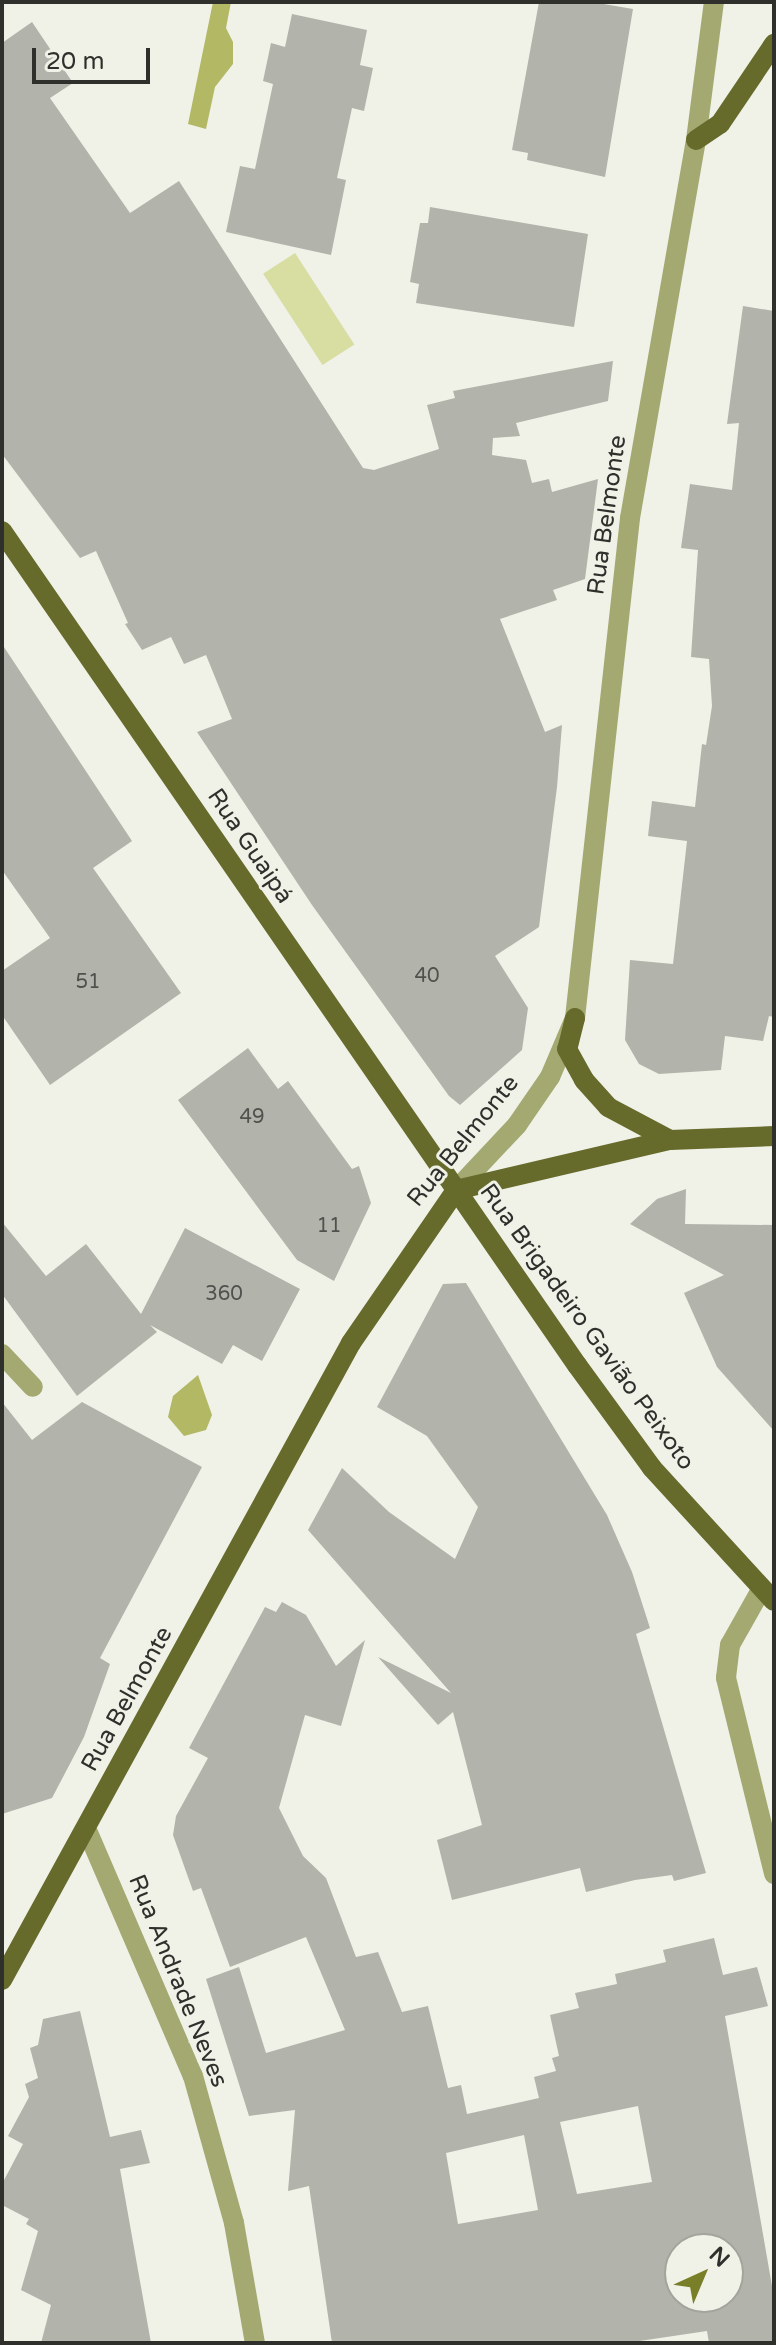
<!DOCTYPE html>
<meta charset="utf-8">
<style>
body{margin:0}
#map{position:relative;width:776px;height:2345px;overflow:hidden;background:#f0f1e7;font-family:"Varela Round",sans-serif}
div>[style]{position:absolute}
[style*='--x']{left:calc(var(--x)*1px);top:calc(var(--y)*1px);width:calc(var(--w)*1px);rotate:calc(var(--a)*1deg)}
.green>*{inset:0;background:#d8dea2;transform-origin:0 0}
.water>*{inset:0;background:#b2b864}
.building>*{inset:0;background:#b2b3aa}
.minor>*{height:20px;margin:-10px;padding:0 10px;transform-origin:10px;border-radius:10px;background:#a4a971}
.major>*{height:20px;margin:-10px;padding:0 10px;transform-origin:10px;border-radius:10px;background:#666a2b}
span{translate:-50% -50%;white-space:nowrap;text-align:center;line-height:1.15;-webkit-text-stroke:6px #f0f1e7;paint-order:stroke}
.number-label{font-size:20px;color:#50514c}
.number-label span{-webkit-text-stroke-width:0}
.street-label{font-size:24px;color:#2f302c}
.frame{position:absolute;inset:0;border:4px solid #2f302c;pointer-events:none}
.north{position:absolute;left:664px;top:2233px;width:80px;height:80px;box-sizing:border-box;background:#f0f1e7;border:2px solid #a3a49c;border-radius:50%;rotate:44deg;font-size:22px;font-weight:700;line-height:32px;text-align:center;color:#2f302c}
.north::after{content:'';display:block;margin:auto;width:28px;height:36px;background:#797e28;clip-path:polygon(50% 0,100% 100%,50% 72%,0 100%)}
.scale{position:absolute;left:32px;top:48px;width:118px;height:36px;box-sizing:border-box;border:4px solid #2f302c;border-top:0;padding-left:10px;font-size:24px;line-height:28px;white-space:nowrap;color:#2f302c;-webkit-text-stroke:6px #f0f1e7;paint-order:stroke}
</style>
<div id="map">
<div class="green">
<div style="left:295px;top:253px;width:109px;height:38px;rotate:57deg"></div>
</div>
<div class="water">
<div style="clip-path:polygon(213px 2px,231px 2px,226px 28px,233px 42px,233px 64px,215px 87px,206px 129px,188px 124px)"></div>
<div style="clip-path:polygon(198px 1375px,212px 1415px,206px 1430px,184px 1436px,168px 1417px,173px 1396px)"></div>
</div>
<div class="building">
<div style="clip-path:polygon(539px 2px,592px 2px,633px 9px,605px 177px,527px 160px,528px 153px,512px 150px)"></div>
<div style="clip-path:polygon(292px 14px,367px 30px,360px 65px,373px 68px,364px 111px,352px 108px,337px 178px,346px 180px,331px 255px,226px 232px,240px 166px,255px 169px,273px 84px,263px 81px,271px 43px,285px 47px)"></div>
<div style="clip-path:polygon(32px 22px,73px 83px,50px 98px,130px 213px,179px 181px,363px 468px,374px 470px,439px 449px,427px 405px,455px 398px,453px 391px,613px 361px,608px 401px,516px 423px,520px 436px,493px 438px,492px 455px,526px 460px,532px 483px,549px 479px,552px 492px,598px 479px,585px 579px,553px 590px,557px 600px,500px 619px,545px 732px,562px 725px,557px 787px,539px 927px,495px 956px,528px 1008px,522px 1050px,460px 1105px,449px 1096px,312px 905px,197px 732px,232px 719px,206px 655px,184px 664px,171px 637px,142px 650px,125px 624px,128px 623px,96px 551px,80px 558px,2px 454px,2px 43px)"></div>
<div style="clip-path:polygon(430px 207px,588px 234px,574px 327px,416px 303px,419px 284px,410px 282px,420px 223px,428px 223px)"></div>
<div style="clip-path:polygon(743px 306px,774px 311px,774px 1017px,769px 1016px,763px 1041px,725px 1036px,721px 1070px,659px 1074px,639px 1064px,625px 1040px,630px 960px,673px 964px,687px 841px,648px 836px,652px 801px,695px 807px,702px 744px,706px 745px,712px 706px,709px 659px,691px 657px,698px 550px,681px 548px,690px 484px,732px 490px,739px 423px,727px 424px)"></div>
<div style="clip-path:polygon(2px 644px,132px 841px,93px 868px,181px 993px,50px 1085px,2px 1015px,2px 971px,50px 938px,2px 870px)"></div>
<div style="clip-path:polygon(248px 1048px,278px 1089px,288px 1081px,352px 1169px,359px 1166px,371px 1203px,334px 1281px,297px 1260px,178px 1100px)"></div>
<div style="clip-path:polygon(686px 1189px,685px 1224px,774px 1225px,774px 1431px,717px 1367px,684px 1293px,724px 1275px,630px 1224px,657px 1199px)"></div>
<div style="clip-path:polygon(2px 1222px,46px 1276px,86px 1244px,141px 1314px,185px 1228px,300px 1289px,262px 1361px,233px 1345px,222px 1364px,150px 1325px,157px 1332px,77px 1396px,2px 1294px)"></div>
<div style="clip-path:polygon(466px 1283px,607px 1515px,632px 1572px,650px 1628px,636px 1634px,706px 1873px,674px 1881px,672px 1875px,635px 1880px,586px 1892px,580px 1868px,452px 1900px,437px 1840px,482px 1825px,453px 1712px,438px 1725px,378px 1657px,451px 1693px,308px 1530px,342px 1468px,389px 1512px,455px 1559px,478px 1507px,427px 1436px,377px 1407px,443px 1284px)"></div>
<div style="clip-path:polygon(2px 1402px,32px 1440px,82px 1402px,202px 1467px,100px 1658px,110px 1664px,84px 1737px,52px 1798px,2px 1814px)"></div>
<div style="clip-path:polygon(evenodd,282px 1602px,306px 1615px,336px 1666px,365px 1640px,341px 1726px,305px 1715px,279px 1808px,303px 1856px,326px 1878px,356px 1957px,378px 1952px,402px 2012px,428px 2006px,448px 2088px,461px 2085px,467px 2114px,539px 2098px,534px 2077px,556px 2071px,552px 2058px,559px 2056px,550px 2015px,579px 2008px,575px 1993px,617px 1984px,615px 1974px,666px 1962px,663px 1950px,714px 1938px,723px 1975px,757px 1967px,768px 2006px,725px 2016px,772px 2286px,774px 2343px,709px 2343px,707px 2331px,626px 2343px,332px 2343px,309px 2186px,288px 2191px,295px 2110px,249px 2116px,206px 1979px,239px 1967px,266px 2053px,345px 2030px,306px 1937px,230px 1967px,201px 1888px,193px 1891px,173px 1835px,176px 1816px,208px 1758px,189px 1748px,265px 1607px,276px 1612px,282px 1602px,638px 2106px,652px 2182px,577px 2194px,560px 2122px,638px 2106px,282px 1602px,524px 2135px,538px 2210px,458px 2224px,446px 2153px,524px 2135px,282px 1602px,680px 2249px,728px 2249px,728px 2297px,680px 2297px,680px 2249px)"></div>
<div style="clip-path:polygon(80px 2011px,110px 2137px,141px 2130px,150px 2163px,120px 2169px,151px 2343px,41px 2343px,51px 2305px,21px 2290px,38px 2231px,26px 2224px,29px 2219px,2px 2205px,2px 2184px,23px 2144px,8px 2136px,29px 2097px,25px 2084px,38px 2078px,30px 2048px,38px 2045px,43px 2019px)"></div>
</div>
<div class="minor">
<div style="--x:456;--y:1190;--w:89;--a:-46.8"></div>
<div style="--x:517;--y:1125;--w:58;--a:-55.5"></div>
<div style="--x:550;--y:1077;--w:64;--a:-67"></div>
<div style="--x:575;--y:1018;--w:503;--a:-83.72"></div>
<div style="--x:630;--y:518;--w:384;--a:-80.1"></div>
<div style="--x:696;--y:140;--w:139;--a:-82.6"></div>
<div style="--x:2;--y:1354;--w:45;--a:46.8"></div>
<div style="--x:761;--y:1590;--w:63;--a:119.4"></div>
<div style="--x:730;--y:1645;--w:33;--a:97"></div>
<div style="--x:726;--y:1678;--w:202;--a:76.2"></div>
<div style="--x:86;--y:1828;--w:270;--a:66.7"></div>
<div style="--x:193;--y:2076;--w:153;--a:74.4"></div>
<div style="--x:234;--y:2223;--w:122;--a:80.1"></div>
</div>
<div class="major">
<div style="--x:696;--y:140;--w:29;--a:-34"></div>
<div style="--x:720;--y:124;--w:97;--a:-56"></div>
<div style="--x:2;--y:531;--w:1013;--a:55.42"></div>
<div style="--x:577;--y:1365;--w:127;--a:53.9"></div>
<div style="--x:652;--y:1468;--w:180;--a:47.5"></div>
<div style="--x:575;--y:1018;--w:32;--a:104"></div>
<div style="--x:567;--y:1049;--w:35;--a:61"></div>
<div style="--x:584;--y:1080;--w:36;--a:48"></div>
<div style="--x:608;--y:1107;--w:70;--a:28"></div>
<div style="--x:456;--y:1190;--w:220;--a:-13.2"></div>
<div style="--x:670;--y:1140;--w:104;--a:-2.2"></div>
<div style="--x:2;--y:1980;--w:726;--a:-61.28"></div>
<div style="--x:351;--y:1343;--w:186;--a:-55.5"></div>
</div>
<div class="number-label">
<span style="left:427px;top:976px">40</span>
<span style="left:88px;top:982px">51</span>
<span style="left:252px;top:1117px">49</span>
<span style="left:329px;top:1226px">11</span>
<span style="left:224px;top:1294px">360</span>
</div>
<div class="street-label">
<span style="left:607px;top:515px;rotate:-82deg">Rua Belmonte</span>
<span style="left:250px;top:846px;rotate:56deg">Rua Guaipá</span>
<span style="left:463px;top:1141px;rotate:-51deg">Rua Belmonte</span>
<span style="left:587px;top:1327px;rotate:54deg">Rua Brigadeiro Gavião Peixoto</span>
<span style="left:127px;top:1699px;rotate:-61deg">Rua Belmonte</span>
<span style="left:178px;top:1981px;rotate:68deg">Rua Andrade Neves</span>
</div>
<div class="frame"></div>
<div class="north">N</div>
<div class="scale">20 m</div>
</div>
